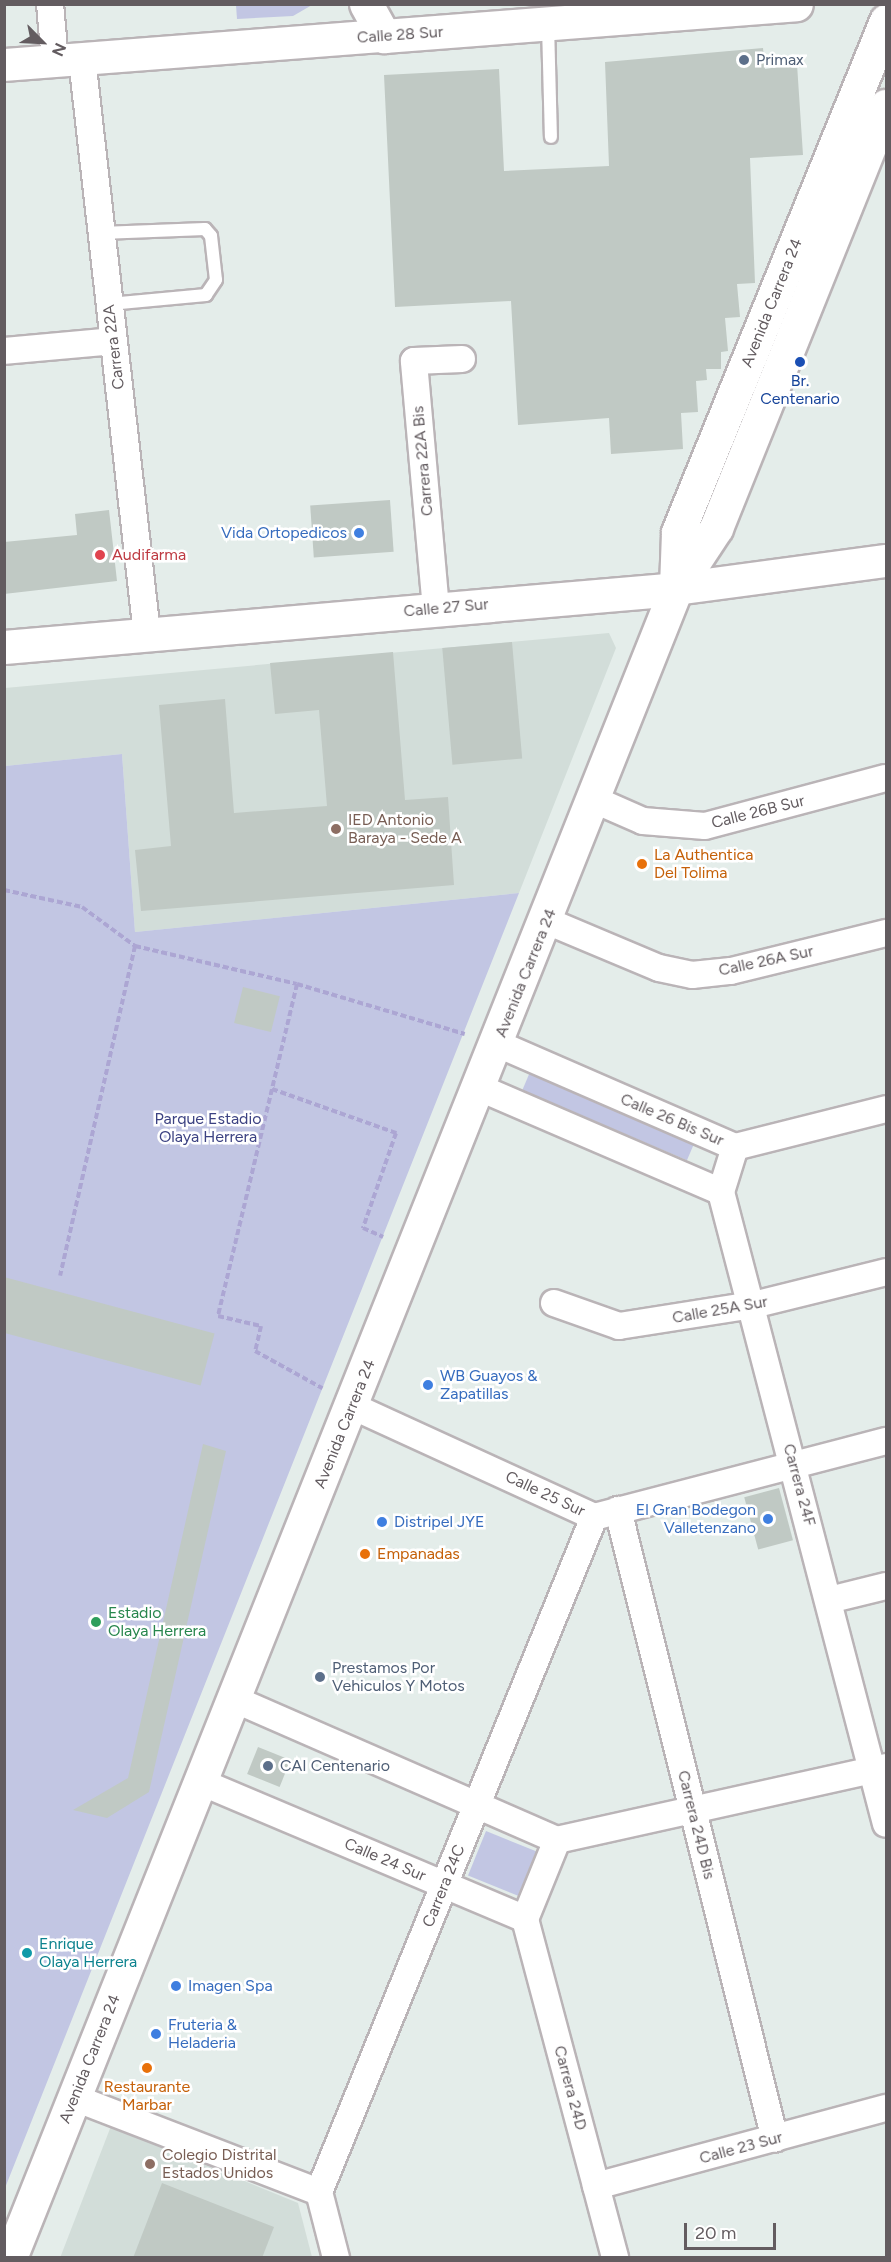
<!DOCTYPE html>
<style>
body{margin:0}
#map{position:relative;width:891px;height:2262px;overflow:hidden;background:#e4edea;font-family:Figtree,sans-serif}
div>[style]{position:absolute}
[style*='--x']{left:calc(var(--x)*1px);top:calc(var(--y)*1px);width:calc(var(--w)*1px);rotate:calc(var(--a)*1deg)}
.education>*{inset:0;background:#d2ddd9}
.green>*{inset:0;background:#c2c6e3;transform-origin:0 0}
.building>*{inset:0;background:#c0c9c4;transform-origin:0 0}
.path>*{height:4px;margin-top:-2px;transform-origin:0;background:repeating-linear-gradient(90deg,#aca6d3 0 6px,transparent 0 9px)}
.roads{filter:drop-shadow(2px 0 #bab4b7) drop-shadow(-2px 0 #bab4b7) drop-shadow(0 2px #bab4b7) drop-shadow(0 -2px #bab4b7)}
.service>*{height:12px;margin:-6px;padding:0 6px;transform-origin:6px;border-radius:6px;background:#fff}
.minor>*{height:26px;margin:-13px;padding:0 13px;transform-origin:13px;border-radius:13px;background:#fff}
.tertiary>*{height:32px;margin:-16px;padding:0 16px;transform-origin:16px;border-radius:16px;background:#fff}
.secondary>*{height:33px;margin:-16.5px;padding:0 16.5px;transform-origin:16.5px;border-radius:16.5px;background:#fff}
.dots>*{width:16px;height:16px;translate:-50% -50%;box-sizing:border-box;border:3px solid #fff;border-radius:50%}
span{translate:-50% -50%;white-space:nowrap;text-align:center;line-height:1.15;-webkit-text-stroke:5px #fff;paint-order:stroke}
.street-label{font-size:16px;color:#635c60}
.service-label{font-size:16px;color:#4e5e75}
.left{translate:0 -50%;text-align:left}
.transit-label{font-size:16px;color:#164399}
.shop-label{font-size:16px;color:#366cbe}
.right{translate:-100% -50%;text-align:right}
.health-label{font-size:16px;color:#be3a42}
.education-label{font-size:16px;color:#785e54}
.food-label{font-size:16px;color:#c56008}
.park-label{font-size:16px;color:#3c4282}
.leisure-label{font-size:16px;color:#27864d}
.culture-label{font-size:16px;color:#0d838f}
.frame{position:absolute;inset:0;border:6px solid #635c60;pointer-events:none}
.north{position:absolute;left:12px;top:12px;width:60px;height:60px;-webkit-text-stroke:4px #fff;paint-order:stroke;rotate:114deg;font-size:16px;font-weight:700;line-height:24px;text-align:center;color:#635c60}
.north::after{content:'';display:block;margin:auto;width:21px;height:27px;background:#635c60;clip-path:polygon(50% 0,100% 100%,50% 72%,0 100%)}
.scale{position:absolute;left:684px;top:2223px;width:92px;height:27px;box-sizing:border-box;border:3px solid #635c60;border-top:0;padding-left:8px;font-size:18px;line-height:21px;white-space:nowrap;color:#635c60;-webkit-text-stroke:4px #fff;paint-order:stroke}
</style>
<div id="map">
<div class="education">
<div style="clip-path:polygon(609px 633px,616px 648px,519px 893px,135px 932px,122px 754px,5px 766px,5px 688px)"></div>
<div style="clip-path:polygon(111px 2126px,298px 2203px,312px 2257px,60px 2258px)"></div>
</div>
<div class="green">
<div style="clip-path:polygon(236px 5px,236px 4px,312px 5px,293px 16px,237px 19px)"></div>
<div style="clip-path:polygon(122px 754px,135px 932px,519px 893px,5px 2188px,5px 766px)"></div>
<div style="left:530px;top:1072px;width:179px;height:20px;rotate:23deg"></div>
<div style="left:486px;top:1831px;width:54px;height:48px;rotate:22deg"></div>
</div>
<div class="building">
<div style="clip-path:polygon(763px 48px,765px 69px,797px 64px,803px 155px,750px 158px,755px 283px,737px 284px,740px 317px,725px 318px,728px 351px,721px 352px,721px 369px,706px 369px,707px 380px,696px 381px,698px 412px,681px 413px,683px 449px,611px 454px,609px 418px,518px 425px,511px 301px,395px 307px,384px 75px,499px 69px,504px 171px,609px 166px,605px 62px)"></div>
<div style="left:390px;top:500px;width:52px;height:80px;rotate:86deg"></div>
<div style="clip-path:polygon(109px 510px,117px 581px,4px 594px,4px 542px,77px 535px,75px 514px)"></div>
<div style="left:512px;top:642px;width:117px;height:70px;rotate:85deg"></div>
<div style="clip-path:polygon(393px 652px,405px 800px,448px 797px,454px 885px,141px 911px,135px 850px,171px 846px,159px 705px,225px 699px,234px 813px,327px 806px,319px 710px,275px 714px,270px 663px)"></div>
<div style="left:243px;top:987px;width:38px;height:37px;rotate:14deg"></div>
<div style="left:4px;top:1277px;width:218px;height:54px;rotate:15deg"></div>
<div style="clip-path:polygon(203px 1444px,226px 1451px,149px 1792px,107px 1818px,73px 1810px,128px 1778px)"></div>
<div style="left:779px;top:1488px;width:54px;height:36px;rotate:75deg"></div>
<div style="left:258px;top:1747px;width:35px;height:29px;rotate:22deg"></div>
<div style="clip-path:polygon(162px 2183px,274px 2227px,262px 2258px,133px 2258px)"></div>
</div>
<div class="path">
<div style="--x:4;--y:890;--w:80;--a:12.3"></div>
<div style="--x:82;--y:907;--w:66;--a:36.3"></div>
<div style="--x:135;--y:946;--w:338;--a:102.8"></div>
<div style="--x:135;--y:946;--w:166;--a:13.2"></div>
<div style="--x:297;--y:984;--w:341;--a:103.4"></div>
<div style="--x:218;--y:1316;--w:44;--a:13.1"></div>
<div style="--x:261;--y:1326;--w:26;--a:103"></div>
<div style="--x:255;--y:1351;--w:77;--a:28.9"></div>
<div style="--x:297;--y:984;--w:175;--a:16.6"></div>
<div style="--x:272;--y:1089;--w:132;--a:19.5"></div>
<div style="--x:396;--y:1133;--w:101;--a:109.2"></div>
<div style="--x:363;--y:1228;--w:22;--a:24"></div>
</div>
<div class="roads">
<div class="service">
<div style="--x:548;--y:25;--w:112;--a:88.5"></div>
<div style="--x:101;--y:233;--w:104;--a:-2.2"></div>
<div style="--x:205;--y:229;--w:9;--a:49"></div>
<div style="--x:211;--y:236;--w:44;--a:83.5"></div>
<div style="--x:216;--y:280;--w:18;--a:124"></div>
<div style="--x:206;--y:295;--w:97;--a:174.7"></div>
</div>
<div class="minor">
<div style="--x:50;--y:4;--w:57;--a:85"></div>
<div style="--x:82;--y:59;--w:579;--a:83.55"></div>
<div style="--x:4;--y:351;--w:109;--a:-5.2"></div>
<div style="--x:436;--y:609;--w:249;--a:-95.1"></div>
<div style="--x:414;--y:361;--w:48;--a:-2.4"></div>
<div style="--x:595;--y:800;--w:52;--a:23.6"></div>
<div style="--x:643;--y:821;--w:62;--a:4.6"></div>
<div style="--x:705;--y:826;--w:187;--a:-14.9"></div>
<div style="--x:547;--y:921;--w:121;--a:22.8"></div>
<div style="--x:659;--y:968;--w:34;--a:12"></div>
<div style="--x:692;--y:975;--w:39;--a:-6"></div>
<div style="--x:731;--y:971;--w:160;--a:-13.8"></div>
<div style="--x:498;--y:1044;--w:258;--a:23.5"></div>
<div style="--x:735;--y:1147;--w:156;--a:-14.1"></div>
<div style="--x:480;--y:1088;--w:262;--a:23.3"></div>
<div style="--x:735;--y:1147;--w:47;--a:107.3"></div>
<div style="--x:721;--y:1192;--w:653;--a:75.37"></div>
<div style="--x:554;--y:1303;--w:69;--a:19.5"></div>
<div style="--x:619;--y:1326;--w:136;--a:-8.9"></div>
<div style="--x:753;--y:1305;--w:137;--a:-13.9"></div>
<div style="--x:352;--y:1406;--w:266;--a:24.6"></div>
<div style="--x:594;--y:1517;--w:302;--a:-14.6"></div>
<div style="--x:618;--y:1510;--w:648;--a:75.99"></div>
<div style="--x:829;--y:1600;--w:59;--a:-13.8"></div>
<div style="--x:234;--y:1699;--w:352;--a:23.6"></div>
<div style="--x:557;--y:1840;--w:337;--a:-12.5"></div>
<div style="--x:201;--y:1782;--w:352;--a:22.9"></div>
<div style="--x:525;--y:1919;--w:351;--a:75.1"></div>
<div style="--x:525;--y:1919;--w:85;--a:-67.9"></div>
<div style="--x:75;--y:2098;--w:261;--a:21.1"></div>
<div style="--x:596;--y:2186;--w:300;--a:-15.1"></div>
<div style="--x:336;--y:2258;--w:68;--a:-104.4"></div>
<div style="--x:319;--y:2192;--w:729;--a:-67.83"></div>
</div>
<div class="tertiary">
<div style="--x:4;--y:65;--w:381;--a:-4.4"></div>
<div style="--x:676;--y:589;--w:212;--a:-7.6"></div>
</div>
<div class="secondary">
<div style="--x:366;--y:4;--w:37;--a:61"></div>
<div style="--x:384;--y:36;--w:413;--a:-4.4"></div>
<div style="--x:676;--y:587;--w:55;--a:-87.9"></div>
<div style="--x:678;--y:532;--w:552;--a:-67.85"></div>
<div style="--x:4;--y:647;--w:674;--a:-4.93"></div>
<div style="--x:10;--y:2258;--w:1797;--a:-68.25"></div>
<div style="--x:676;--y:589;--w:73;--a:-56.7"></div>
<div style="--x:716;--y:528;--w:455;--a:-68.1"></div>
</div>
</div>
<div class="dots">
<div style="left:744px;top:60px;background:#5c6f8a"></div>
<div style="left:800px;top:362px;background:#1a4fb4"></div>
<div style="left:359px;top:533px;background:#3f7fe0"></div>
<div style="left:100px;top:555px;background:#e0444e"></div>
<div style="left:336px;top:829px;background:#8d6e63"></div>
<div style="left:642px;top:864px;background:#e8710a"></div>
<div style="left:428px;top:1385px;background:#3f7fe0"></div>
<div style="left:768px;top:1519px;background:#3f7fe0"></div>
<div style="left:382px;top:1522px;background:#3f7fe0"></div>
<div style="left:365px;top:1554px;background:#e8710a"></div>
<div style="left:96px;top:1622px;background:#2e9e5b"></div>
<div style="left:320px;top:1677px;background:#5c6f8a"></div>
<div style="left:268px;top:1766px;background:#5c6f8a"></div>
<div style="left:27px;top:1953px;background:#0f9aa8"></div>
<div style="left:176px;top:1986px;background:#3f7fe0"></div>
<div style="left:156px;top:2034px;background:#3f7fe0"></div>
<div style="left:147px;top:2068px;background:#e8710a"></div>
<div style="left:150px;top:2164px;background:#8d6e63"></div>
</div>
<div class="street-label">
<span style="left:400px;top:35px;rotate:-4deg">Calle 28 Sur</span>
<span style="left:772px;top:303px;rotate:-68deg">Avenida Carrera 24</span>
<span style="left:114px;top:347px;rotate:-97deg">Carrera 22A</span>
<span style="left:423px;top:461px;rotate:-95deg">Carrera 22A Bis</span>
<span style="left:446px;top:608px;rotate:-5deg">Calle 27 Sur</span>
<span style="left:758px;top:812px;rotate:-14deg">Calle 26B Sur</span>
<span style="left:766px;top:961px;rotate:-12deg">Calle 26A Sur</span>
<span style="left:526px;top:973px;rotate:-68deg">Avenida Carrera 24</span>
<span style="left:672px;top:1120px;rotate:23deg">Calle 26 Bis Sur</span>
<span style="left:720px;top:1310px;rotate:-10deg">Calle 25A Sur</span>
<span style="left:345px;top:1424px;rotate:-68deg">Avenida Carrera 24</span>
<span style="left:799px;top:1485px;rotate:75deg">Carrera 24F</span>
<span style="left:545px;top:1494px;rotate:25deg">Calle 25 Sur</span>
<span style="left:696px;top:1825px;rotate:76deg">Carrera 24D Bis</span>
<span style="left:385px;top:1860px;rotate:23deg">Calle 24 Sur</span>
<span style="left:444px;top:1886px;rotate:-68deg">Carrera 24C</span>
<span style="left:90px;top:2059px;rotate:-68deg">Avenida Carrera 24</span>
<span style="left:570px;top:2088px;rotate:75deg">Carrera 24D</span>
<span style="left:741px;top:2148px;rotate:-15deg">Calle 23 Sur</span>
</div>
<div class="service-label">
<span class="left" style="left:756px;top:60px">Primax</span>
<span class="left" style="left:332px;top:1677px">Prestamos Por<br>Vehiculos Y Motos</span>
<span class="left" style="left:280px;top:1766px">CAI Centenario</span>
</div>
<div class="transit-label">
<span style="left:800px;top:390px">Br.<br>Centenario</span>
</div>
<div class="shop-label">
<span class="right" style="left:347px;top:533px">Vida Ortopedicos</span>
<span class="left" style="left:440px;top:1385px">WB Guayos &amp;<br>Zapatillas</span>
<span class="right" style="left:756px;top:1519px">El Gran Bodegon<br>Valletenzano</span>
<span class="left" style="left:394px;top:1522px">Distripel JYE</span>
<span class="left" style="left:188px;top:1986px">Imagen Spa</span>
<span class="left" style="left:168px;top:2034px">Fruteria &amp;<br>Heladeria</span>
</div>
<div class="health-label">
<span class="left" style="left:112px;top:555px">Audifarma</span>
</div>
<div class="education-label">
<span class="left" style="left:348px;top:829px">IED Antonio<br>Baraya - Sede A</span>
<span class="left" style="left:162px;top:2164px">Colegio Distrital<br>Estados Unidos</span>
</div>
<div class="food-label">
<span class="left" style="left:654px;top:864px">La Authentica<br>Del Tolima</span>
<span class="left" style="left:377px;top:1554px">Empanadas</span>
<span style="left:147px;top:2096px">Restaurante<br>Marbar</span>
</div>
<div class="park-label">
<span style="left:208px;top:1128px">Parque Estadio<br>Olaya Herrera</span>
</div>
<div class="leisure-label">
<span class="left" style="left:108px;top:1622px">Estadio<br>Olaya Herrera</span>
</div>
<div class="culture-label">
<span class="left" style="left:39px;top:1953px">Enrique<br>Olaya Herrera</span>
</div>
<div class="frame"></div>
<div class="north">N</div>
<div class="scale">20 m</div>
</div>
